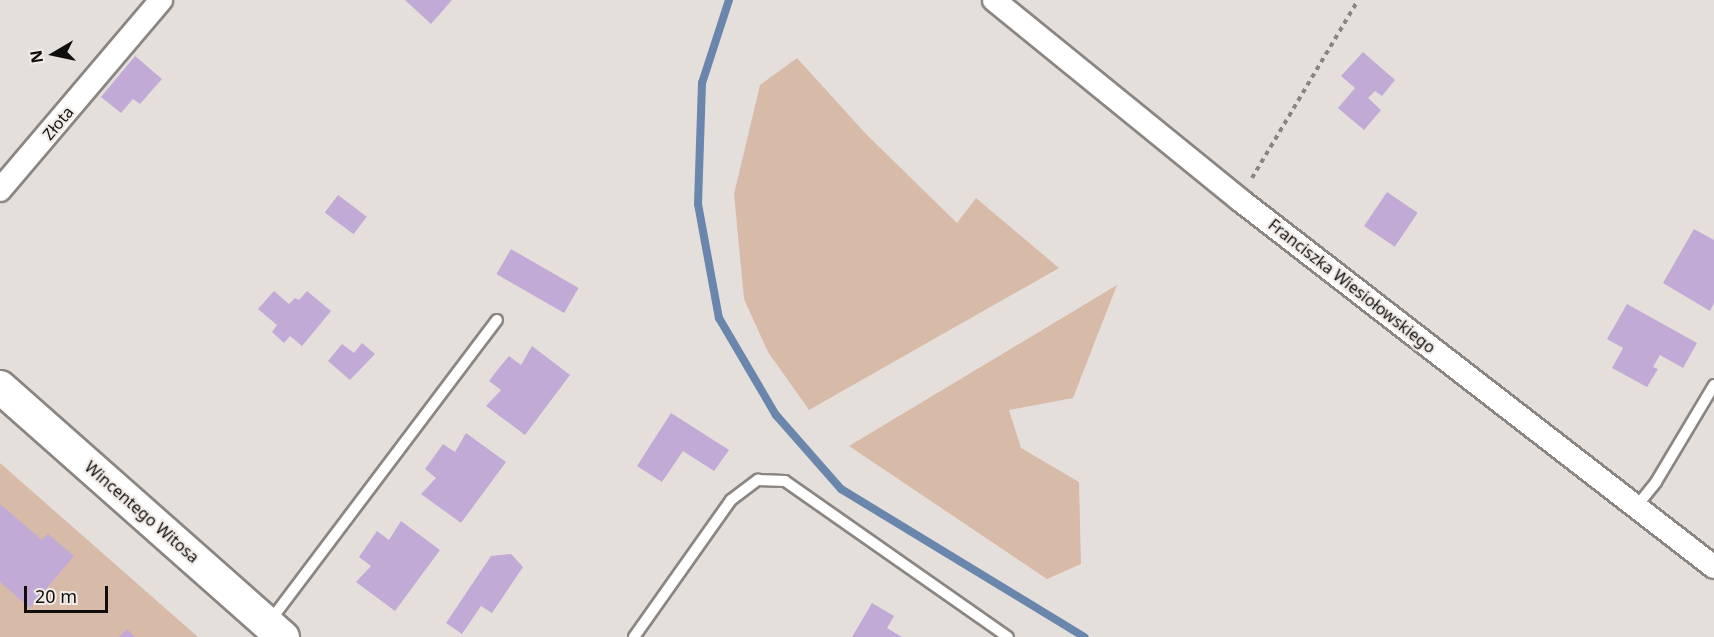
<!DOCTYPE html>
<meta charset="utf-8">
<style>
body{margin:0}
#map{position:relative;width:1714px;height:637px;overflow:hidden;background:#e5dfdb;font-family:"Noto Sans",sans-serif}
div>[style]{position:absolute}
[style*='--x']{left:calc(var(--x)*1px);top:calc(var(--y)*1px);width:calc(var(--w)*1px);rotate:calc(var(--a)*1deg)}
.green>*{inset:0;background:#d8baa9}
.stream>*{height:8px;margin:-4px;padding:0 4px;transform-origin:4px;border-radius:4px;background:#6a86ac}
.building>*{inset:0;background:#c1aad5;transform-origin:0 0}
.path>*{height:4px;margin-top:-2px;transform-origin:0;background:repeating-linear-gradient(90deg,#888481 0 4.5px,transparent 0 9px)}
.roads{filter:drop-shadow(2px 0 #8b8682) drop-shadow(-2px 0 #8b8682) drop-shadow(0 2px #8b8682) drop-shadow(0 -2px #8b8682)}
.lane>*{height:10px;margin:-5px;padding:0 5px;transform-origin:5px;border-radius:5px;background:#fff}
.street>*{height:22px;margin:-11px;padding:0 11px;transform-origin:11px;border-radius:11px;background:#fff}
.secondary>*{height:32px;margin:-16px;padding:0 16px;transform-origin:16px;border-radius:16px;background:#fff}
span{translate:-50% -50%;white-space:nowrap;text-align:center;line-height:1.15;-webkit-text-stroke:4.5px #f2ece8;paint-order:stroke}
.street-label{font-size:16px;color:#100e0d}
.north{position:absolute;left:24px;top:24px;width:60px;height:60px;-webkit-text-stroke:4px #f2ece8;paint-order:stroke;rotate:261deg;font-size:16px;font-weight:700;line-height:24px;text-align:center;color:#100e0d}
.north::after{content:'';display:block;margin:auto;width:21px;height:27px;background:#100e0d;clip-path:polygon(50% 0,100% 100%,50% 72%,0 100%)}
.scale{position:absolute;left:24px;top:586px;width:84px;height:27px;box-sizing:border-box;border:3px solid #100e0d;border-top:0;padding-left:8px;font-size:18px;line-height:21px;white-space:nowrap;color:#100e0d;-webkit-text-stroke:4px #f2ece8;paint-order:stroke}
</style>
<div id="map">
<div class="green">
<div style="clip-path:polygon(797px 58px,866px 134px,957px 223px,976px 198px,1059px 268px,809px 410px,768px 352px,744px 299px,734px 194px,760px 85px)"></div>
<div style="clip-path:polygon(1117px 285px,1073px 398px,1009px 410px,1021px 448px,1079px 482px,1081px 564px,1047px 579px,849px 446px)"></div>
<div style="clip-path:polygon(0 463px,198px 637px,0 637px)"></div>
</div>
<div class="stream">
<div style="--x:729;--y:0;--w:87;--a:108"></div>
<div style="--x:702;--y:83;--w:121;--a:91.9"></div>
<div style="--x:698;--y:204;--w:116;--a:79.6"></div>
<div style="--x:719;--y:318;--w:113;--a:59.6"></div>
<div style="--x:776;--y:415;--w:98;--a:48.7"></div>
<div style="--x:841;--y:489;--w:285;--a:31.3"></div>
</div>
<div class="building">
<div style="clip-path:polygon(405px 0,452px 0,431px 24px)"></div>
<div style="clip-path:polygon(1363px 52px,1395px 80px,1382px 96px,1375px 91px,1368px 98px,1381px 110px,1364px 130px,1338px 108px,1355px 88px,1341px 76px)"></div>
<div style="clip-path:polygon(135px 56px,162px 79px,140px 104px,133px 99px,121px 113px,101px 97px)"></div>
<div style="left:1387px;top:192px;width:37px;height:41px;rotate:34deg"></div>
<div style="left:338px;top:195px;width:36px;height:22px;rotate:37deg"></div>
<div style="clip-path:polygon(1694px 229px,1714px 240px,1714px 303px,1710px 311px,1663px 283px)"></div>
<div style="left:511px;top:249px;width:78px;height:29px;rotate:30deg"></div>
<div style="clip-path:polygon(274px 291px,289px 304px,295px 298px,299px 300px,307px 291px,331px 311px,302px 346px,290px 336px,284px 343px,272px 332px,277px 325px,258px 309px)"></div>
<div style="clip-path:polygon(1627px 304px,1697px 343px,1683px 368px,1660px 355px,1653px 367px,1658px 369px,1647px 387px,1612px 368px,1623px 348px,1607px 339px)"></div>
<div style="clip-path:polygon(362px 343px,375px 354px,350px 380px,328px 361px,342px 344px,354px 353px)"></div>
<div style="clip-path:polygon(532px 346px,570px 375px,525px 435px,486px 406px,501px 390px,489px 381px,499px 368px,509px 356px,521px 365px)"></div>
<div style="clip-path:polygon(671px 413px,729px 450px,714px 471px,683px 451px,662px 482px,637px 466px)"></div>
<div style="clip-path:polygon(466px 433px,506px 462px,461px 523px,421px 494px,436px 478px,425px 469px,443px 444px,455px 452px)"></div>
<div style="clip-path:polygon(0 504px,42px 540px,48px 534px,74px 556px,30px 608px,0 582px)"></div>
<div style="clip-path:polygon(401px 521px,440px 550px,395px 611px,356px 582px,371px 566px,359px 557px,377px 531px,389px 540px)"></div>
<div style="clip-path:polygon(511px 554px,523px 567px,492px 613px,481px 606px,462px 634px,446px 623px,491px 556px)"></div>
<div style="clip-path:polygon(872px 603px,894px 616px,887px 628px,902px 637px,852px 637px)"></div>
<div style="clip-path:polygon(127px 629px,135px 637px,119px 637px)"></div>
</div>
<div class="path">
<div style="--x:1252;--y:178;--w:207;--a:-59.2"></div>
</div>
<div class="roads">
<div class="lane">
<div style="--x:1636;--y:507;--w:32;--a:-51"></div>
<div style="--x:1656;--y:482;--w:113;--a:-59.1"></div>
<div style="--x:270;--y:621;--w:377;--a:-53"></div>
<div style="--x:634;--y:637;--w:168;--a:-54.7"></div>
<div style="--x:731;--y:500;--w:34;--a:-37"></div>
<div style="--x:758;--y:480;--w:27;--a:2"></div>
<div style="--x:785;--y:481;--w:272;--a:35"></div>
</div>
<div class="street">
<div style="--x:994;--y:0;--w:317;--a:39.1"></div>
<div style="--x:1240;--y:200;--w:599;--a:37.75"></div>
<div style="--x:0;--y:190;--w:249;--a:-49.7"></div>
</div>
<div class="secondary">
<div style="--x:0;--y:387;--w:378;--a:41.5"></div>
</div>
</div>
<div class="street-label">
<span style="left:58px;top:123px;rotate:-50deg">Złota</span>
<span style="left:1352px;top:286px;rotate:38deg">Franciszka Wiesiołowskiego</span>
<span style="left:142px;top:512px;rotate:41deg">Wincentego Witosa</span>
</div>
<div class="north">N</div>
<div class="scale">20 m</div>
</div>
